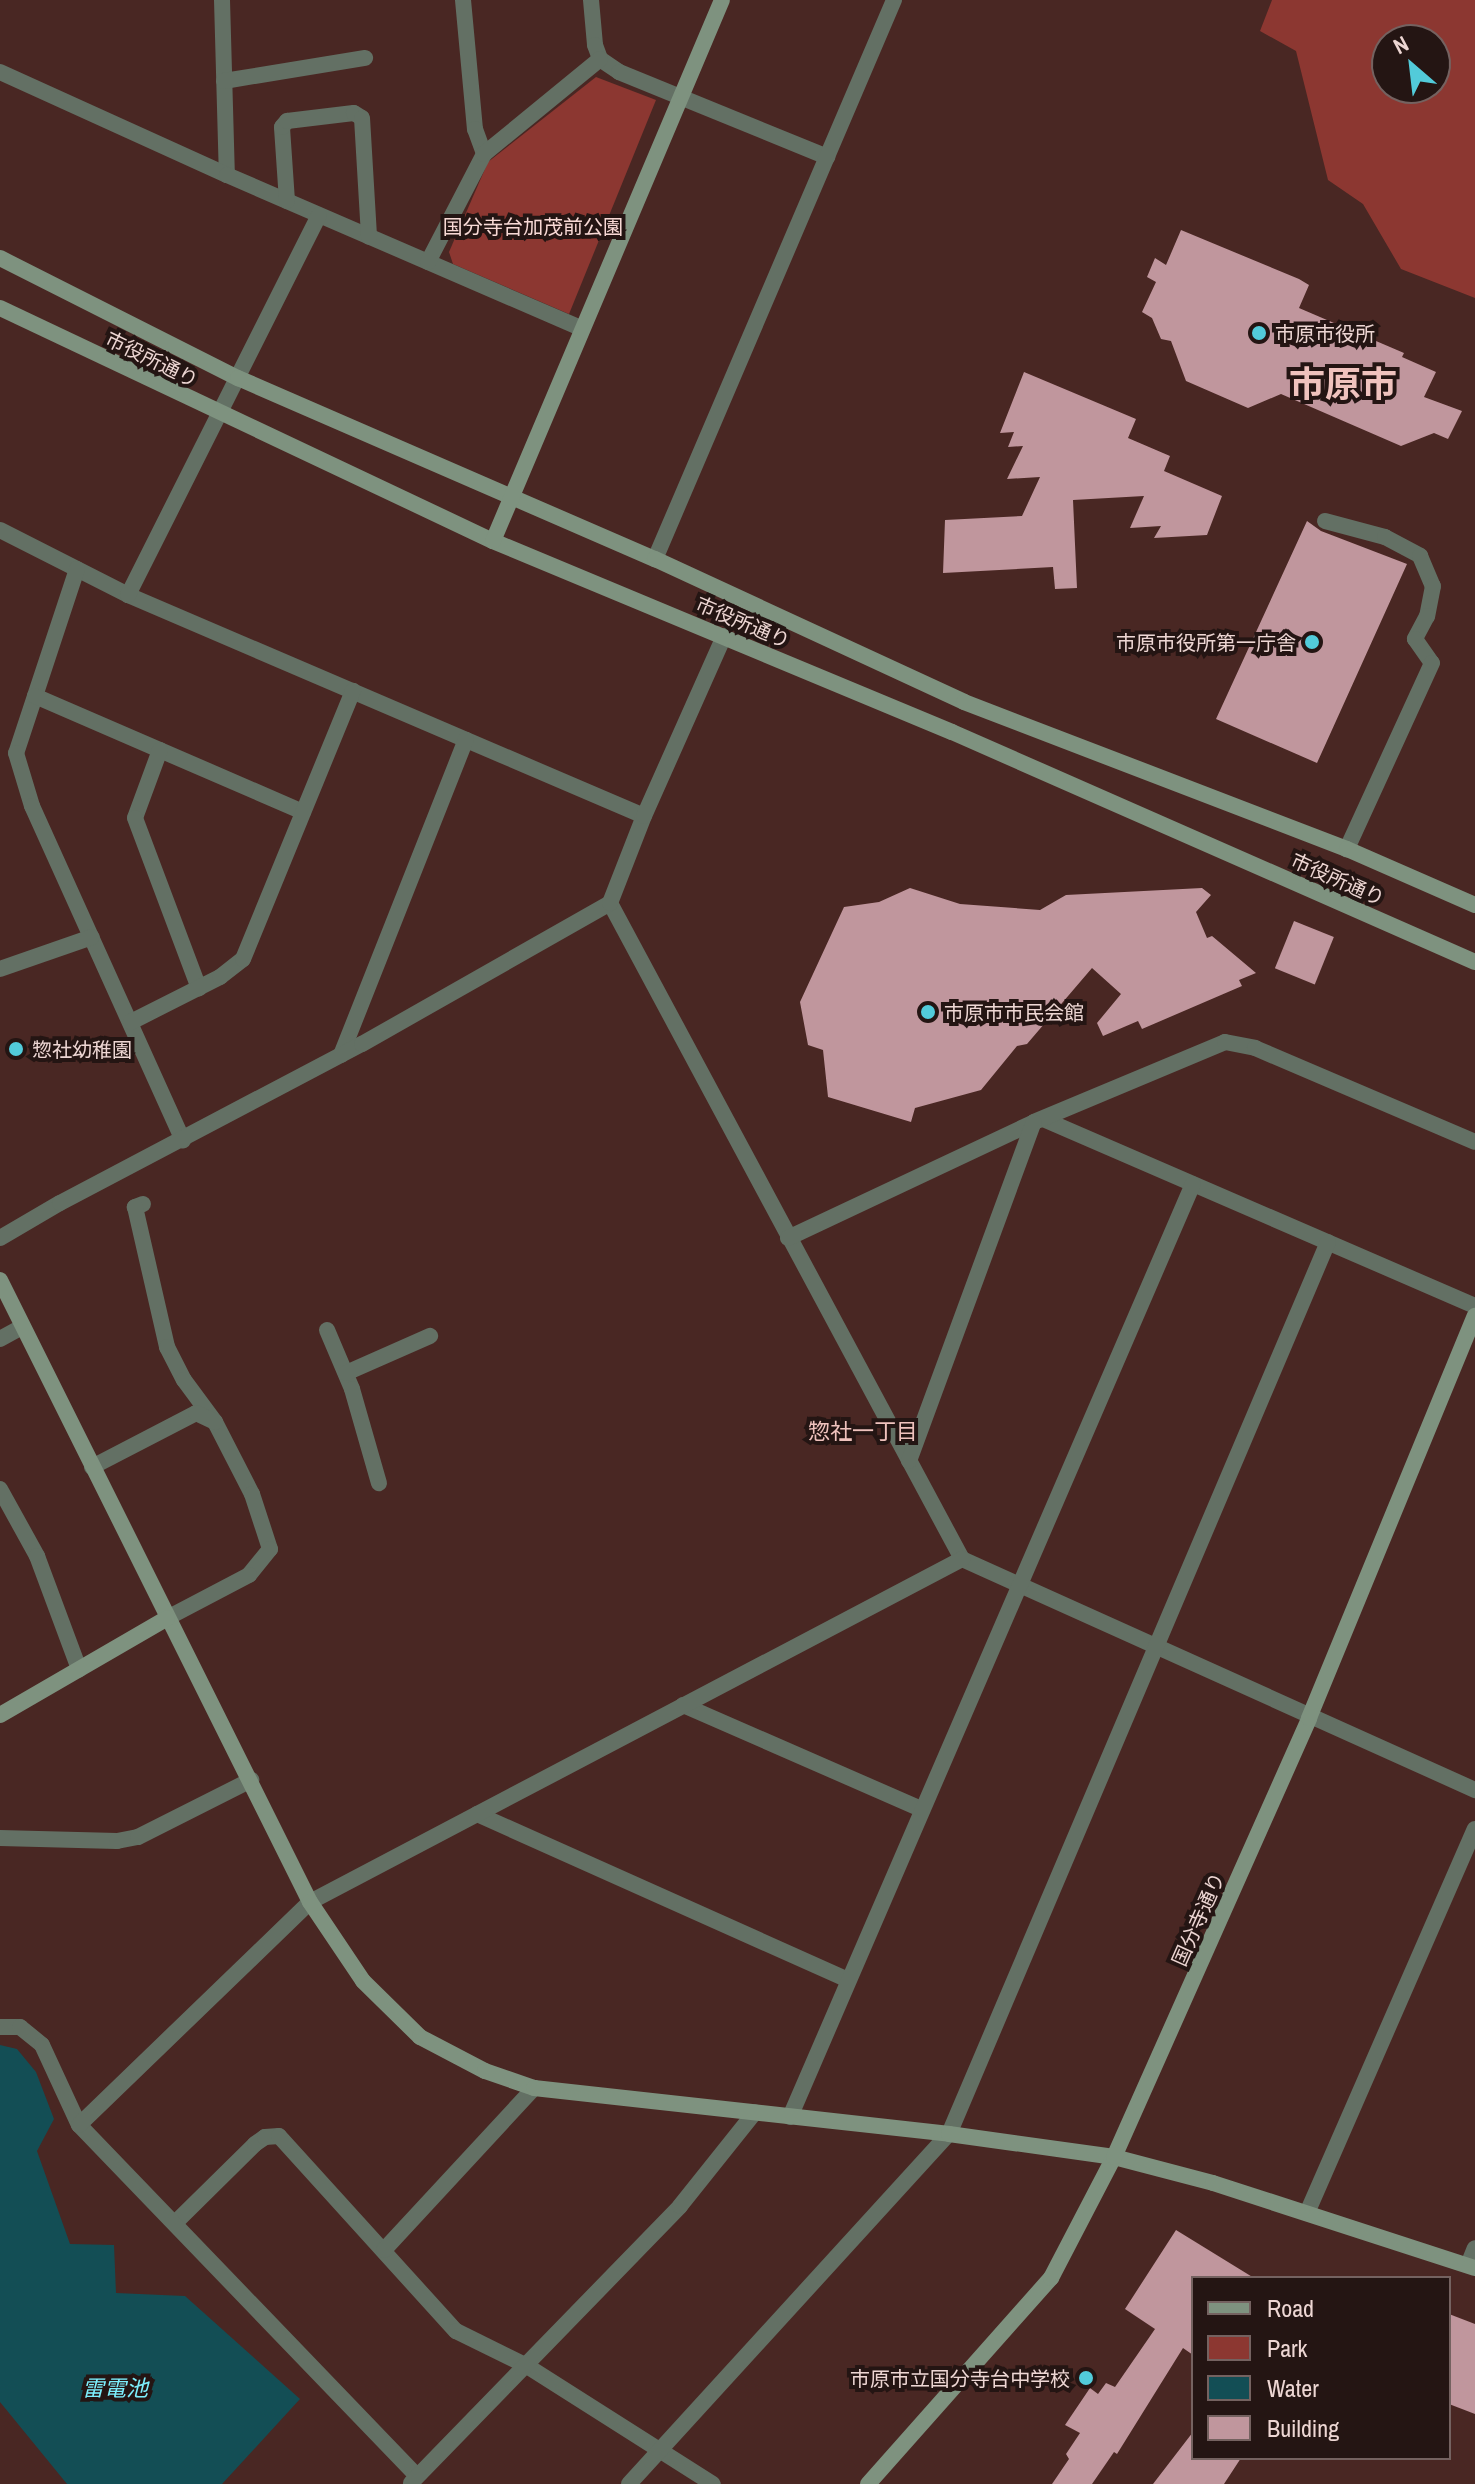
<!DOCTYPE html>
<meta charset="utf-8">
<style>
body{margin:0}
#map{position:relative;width:1475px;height:2484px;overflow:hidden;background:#492723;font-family:"Archivo Narrow","Noto Sans JP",sans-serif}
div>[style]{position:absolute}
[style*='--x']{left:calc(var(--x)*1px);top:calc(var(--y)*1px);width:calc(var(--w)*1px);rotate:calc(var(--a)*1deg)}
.green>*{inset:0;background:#8c3731}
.water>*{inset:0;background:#134e55}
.building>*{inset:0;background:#c0969d;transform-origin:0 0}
.street>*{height:16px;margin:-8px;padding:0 8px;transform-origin:8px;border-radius:8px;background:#637064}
.secondary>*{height:16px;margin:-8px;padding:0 8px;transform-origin:8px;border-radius:8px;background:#7e927f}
.dots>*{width:22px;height:22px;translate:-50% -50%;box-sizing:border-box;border:4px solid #241513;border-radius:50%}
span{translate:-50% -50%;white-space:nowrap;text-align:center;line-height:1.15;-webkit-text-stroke:8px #241513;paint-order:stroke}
.park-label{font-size:20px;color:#f8d9d5}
.poi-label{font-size:20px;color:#edd6d3}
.left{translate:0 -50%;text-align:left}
.right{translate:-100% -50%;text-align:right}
.street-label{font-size:20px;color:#edd6d3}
.neighbourhood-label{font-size:22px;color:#efc2bd}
.water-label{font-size:22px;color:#7df0fe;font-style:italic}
.town-label{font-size:36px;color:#efc2bd;font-weight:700}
.legend{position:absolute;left:1191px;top:2276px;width:260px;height:184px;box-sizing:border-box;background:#241513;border:2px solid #746260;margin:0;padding:10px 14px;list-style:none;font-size:24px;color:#edd6d3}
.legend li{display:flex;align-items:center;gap:16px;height:40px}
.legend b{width:40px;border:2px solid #746260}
.north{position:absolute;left:1371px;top:24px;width:80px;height:80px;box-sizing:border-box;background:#241513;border:2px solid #746260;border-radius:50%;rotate:332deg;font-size:22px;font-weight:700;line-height:32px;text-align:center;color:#edd6d3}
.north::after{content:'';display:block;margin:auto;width:28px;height:36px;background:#52cbda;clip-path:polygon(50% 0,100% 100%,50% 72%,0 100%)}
</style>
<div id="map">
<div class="green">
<div style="clip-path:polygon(evenodd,1272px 0,1475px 0,1475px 298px,1401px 269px,1363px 204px,1328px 180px,1296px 51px,1260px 31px,1272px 0,1387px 40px,1435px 40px,1435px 88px,1387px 88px,1387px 40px)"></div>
<div style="clip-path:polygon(596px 77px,656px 100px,569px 314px,453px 264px,449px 252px,488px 162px)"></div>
</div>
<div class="water">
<div style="clip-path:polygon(0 2045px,17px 2049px,36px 2072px,54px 2119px,37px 2151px,70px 2244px,114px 2245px,116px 2293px,185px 2296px,300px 2399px,222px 2484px,67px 2484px,0 2402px)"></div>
</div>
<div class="building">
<div style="clip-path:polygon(1181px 230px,1299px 279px,1309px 285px,1299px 308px,1404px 353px,1402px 357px,1436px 372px,1424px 397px,1462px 411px,1448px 439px,1434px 433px,1401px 446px,1281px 394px,1248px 408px,1186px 381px,1171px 341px,1161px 339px,1152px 318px,1142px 312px,1156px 282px,1147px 277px,1155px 258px,1166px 265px)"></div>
<div style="clip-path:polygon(1024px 372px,1136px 419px,1128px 438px,1170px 456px,1164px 471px,1222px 496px,1207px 535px,1154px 538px,1161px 526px,1130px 528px,1144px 496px,1073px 500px,1077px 588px,1055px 589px,1053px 567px,943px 573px,945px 520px,1022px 516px,1040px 477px,1007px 479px,1023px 446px,1008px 447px,1014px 432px,1000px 433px)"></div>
<div style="clip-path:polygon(1307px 521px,1321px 531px,1407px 564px,1317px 763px,1216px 719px)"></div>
<div style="clip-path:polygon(910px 888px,960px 904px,1040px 910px,1066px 895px,1202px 888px,1211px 895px,1196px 912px,1207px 938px,1212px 936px,1256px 973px,1239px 980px,1242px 986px,1142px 1029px,1138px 1021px,1103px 1036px,1097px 1023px,1121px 994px,1092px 968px,1027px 1044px,1017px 1046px,981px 1090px,915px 1108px,911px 1122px,828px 1097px,823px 1050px,808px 1045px,800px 1002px,844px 907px,879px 902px)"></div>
<div style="left:1294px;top:921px;width:43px;height:51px;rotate:22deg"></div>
<div style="clip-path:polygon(1176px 2230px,1254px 2278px,1193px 2278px,1193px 2355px,1183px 2348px,1117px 2454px,1114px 2452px,1092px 2484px,1052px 2484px,1069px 2459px,1066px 2454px,1080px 2433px,1065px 2425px,1090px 2388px,1098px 2394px,1106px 2383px,1115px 2387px,1155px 2329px,1125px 2309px)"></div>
<div style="clip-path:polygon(1449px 2314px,1475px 2324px,1475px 2414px,1449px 2404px)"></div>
<div style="clip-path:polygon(1193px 2432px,1193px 2458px,1241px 2458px,1224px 2484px,1153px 2484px)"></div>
</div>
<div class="street">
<div style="--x:222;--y:0;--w:175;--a:88.4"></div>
<div style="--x:463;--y:0;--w:130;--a:84.7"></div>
<div style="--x:475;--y:129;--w:27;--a:70"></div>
<div style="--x:591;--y:0;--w:45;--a:84.9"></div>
<div style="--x:595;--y:45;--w:15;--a:70"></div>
<div style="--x:600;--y:59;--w:23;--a:34"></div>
<div style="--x:619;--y:72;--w:225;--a:22.2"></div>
<div style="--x:0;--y:72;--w:249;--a:24.4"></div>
<div style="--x:227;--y:175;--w:385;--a:23.4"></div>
<div style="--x:224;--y:81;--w:143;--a:-9.3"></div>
<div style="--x:287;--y:201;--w:74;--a:-93.9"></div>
<div style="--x:282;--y:127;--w:8;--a:-50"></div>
<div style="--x:287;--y:121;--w:67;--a:-6.8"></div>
<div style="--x:354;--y:113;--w:9;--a:32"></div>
<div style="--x:362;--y:118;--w:119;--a:86.6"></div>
<div style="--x:428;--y:262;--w:122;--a:-62.6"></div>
<div style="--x:484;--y:154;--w:150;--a:-39.3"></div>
<div style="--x:1325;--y:521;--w:62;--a:14.9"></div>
<div style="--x:1385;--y:537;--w:40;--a:28"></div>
<div style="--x:1420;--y:556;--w:33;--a:67"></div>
<div style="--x:1433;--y:586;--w:31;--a:101"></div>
<div style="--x:1427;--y:616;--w:26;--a:118"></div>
<div style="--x:1415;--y:639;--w:29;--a:55"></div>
<div style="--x:1432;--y:663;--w:205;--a:114.6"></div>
<div style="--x:0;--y:530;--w:144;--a:26.9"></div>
<div style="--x:128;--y:595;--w:561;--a:23.19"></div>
<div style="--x:655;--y:559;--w:608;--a:-66.85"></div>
<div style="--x:77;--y:569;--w:194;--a:108.3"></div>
<div style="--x:16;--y:753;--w:55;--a:73.2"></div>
<div style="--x:32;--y:806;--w:367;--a:65.7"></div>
<div style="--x:128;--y:595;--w:425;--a:-63.3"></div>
<div style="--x:35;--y:696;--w:292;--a:23.4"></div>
<div style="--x:160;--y:750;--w:72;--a:110.2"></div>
<div style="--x:135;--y:818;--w:182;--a:69.4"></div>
<div style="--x:610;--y:903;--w:744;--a:61.78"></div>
<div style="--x:962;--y:1559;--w:563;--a:24.24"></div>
<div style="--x:0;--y:969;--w:97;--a:-19.2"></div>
<div style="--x:131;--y:1022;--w:100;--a:-26.8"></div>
<div style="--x:220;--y:977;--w:29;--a:-38"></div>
<div style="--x:243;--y:959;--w:290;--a:-67.7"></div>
<div style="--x:341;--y:1055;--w:339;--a:-68.4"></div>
<div style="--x:1043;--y:1119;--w:471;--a:23.4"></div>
<div style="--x:143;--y:1204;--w:9;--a:159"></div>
<div style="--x:135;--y:1207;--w:144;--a:77.1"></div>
<div style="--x:167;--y:1347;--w:37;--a:63"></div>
<div style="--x:184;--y:1380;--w:52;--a:53.6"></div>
<div style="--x:215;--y:1422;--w:81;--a:62.8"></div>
<div style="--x:252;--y:1494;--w:58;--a:71.9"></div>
<div style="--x:270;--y:1549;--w:33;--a:129"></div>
<div style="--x:249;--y:1575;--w:93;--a:152.3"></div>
<div style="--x:0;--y:1238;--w:69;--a:-30.3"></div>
<div style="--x:60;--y:1203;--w:341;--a:-27.8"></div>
<div style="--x:362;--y:1044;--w:285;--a:-29.6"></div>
<div style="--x:610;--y:903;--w:93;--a:-68.7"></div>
<div style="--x:644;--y:816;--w:197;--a:-66"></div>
<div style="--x:788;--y:1238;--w:272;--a:-25.2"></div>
<div style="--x:1034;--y:1122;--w:207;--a:-22.7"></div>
<div style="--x:1225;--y:1042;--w:31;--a:11"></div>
<div style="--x:1255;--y:1048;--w:239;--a:23.1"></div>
<div style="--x:327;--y:1330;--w:64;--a:67"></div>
<div style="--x:352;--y:1389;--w:98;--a:74"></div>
<div style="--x:0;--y:1339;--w:25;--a:-29"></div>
<div style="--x:346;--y:1373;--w:92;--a:-23.8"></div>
<div style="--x:909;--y:1461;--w:361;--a:-69.8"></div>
<div style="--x:92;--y:1467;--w:117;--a:-27.4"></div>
<div style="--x:196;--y:1413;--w:21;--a:25"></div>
<div style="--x:0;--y:1489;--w:77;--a:61.1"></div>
<div style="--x:37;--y:1556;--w:121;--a:69.6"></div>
<div style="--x:683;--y:1705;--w:260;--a:23.6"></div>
<div style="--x:477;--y:1814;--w:406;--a:24.1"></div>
<div style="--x:0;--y:1838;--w:117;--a:1.5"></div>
<div style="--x:117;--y:1841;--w:21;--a:-11"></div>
<div style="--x:138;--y:1837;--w:127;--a:-26.8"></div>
<div style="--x:0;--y:2027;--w:20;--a:0"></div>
<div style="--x:20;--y:2027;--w:28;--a:39"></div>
<div style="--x:42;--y:2045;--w:88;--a:65.2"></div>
<div style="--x:790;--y:2117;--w:1016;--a:-66.64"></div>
<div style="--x:1307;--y:2213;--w:419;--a:-66.4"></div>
<div style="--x:175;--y:2223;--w:112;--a:-44.6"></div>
<div style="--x:255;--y:2144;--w:12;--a:-35"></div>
<div style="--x:265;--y:2137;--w:14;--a:-4"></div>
<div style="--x:279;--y:2136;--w:263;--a:47.8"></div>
<div style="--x:456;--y:2331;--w:79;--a:26.2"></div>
<div style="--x:527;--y:2366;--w:220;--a:32.4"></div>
<div style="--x:384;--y:2250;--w:221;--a:-47.2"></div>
<div style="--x:1468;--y:2265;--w:18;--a:-68"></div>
<div style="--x:417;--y:2476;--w:487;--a:-133.9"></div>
<div style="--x:79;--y:2125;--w:321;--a:-44"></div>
<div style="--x:310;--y:1902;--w:737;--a:-27.75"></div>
<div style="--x:411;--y:2483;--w:386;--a:-45.8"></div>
<div style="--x:680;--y:2206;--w:120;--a:-51.4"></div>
<div style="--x:629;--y:2484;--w:474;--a:-47.6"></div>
<div style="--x:949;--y:2134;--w:969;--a:-66.98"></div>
</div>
<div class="secondary">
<div style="--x:0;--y:258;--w:267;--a:26.8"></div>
<div style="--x:238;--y:378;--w:455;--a:23.5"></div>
<div style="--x:655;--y:559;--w:340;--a:24.8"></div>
<div style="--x:964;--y:702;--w:410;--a:21"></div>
<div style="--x:1347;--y:849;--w:140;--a:23.6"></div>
<div style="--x:0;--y:308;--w:545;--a:25.3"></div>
<div style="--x:493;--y:541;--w:497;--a:22.6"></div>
<div style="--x:952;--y:732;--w:571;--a:23.74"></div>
<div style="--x:493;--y:541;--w:587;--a:-67.06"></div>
<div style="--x:0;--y:1280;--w:695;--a:63.51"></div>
<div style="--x:310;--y:1902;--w:95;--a:56.1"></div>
<div style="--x:363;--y:1981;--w:80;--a:44.5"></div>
<div style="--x:420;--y:2037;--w:73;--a:27.6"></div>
<div style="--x:485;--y:2071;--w:52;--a:19.1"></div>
<div style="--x:534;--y:2088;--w:418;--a:6.3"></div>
<div style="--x:949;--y:2134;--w:167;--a:7.9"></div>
<div style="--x:1114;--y:2157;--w:102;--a:14.7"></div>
<div style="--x:1213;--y:2183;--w:275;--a:18"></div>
<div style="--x:0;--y:1715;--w:193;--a:-30.1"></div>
<div style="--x:868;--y:2484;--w:276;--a:-48.4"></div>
<div style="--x:1051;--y:2278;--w:136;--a:-62.5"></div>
<div style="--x:1114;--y:2157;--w:480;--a:-66"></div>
<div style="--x:1309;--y:1718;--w:435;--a:-67.6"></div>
</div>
<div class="dots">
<div style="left:1259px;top:333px;background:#52cbda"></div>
<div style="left:1312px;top:642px;background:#52cbda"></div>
<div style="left:928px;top:1012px;background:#52cbda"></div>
<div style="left:16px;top:1049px;background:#52cbda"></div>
<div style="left:1086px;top:2378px;background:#52cbda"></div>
</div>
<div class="park-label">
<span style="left:533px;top:226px">国分寺台加茂前公園</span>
</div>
<div class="poi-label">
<span class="left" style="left:1275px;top:333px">市原市役所</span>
<span class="right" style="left:1296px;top:642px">市原市役所第一庁舎</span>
<span class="left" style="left:944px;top:1012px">市原市市民会館</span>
<span class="left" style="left:32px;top:1049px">惣社幼稚園</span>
<span class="right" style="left:1070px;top:2378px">市原市立国分寺台中学校</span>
</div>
<div class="street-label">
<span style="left:152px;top:359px;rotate:26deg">市役所通り</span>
<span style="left:743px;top:622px;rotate:23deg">市役所通り</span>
<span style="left:1338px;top:879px;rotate:24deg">市役所通り</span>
<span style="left:1198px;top:1919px;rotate:-66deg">国分寺通り</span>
</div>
<div class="neighbourhood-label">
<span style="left:863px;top:1432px">惣社一丁目</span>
</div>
<div class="water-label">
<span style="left:115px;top:2389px">雷電池</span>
</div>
<div class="town-label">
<span style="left:1343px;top:385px">市原市</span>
</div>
<ul class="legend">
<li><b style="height:10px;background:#7e927f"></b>Road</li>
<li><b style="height:22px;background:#8c3731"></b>Park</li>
<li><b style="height:22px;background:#134e55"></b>Water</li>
<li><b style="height:22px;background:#c0969d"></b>Building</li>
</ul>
<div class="north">N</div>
</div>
